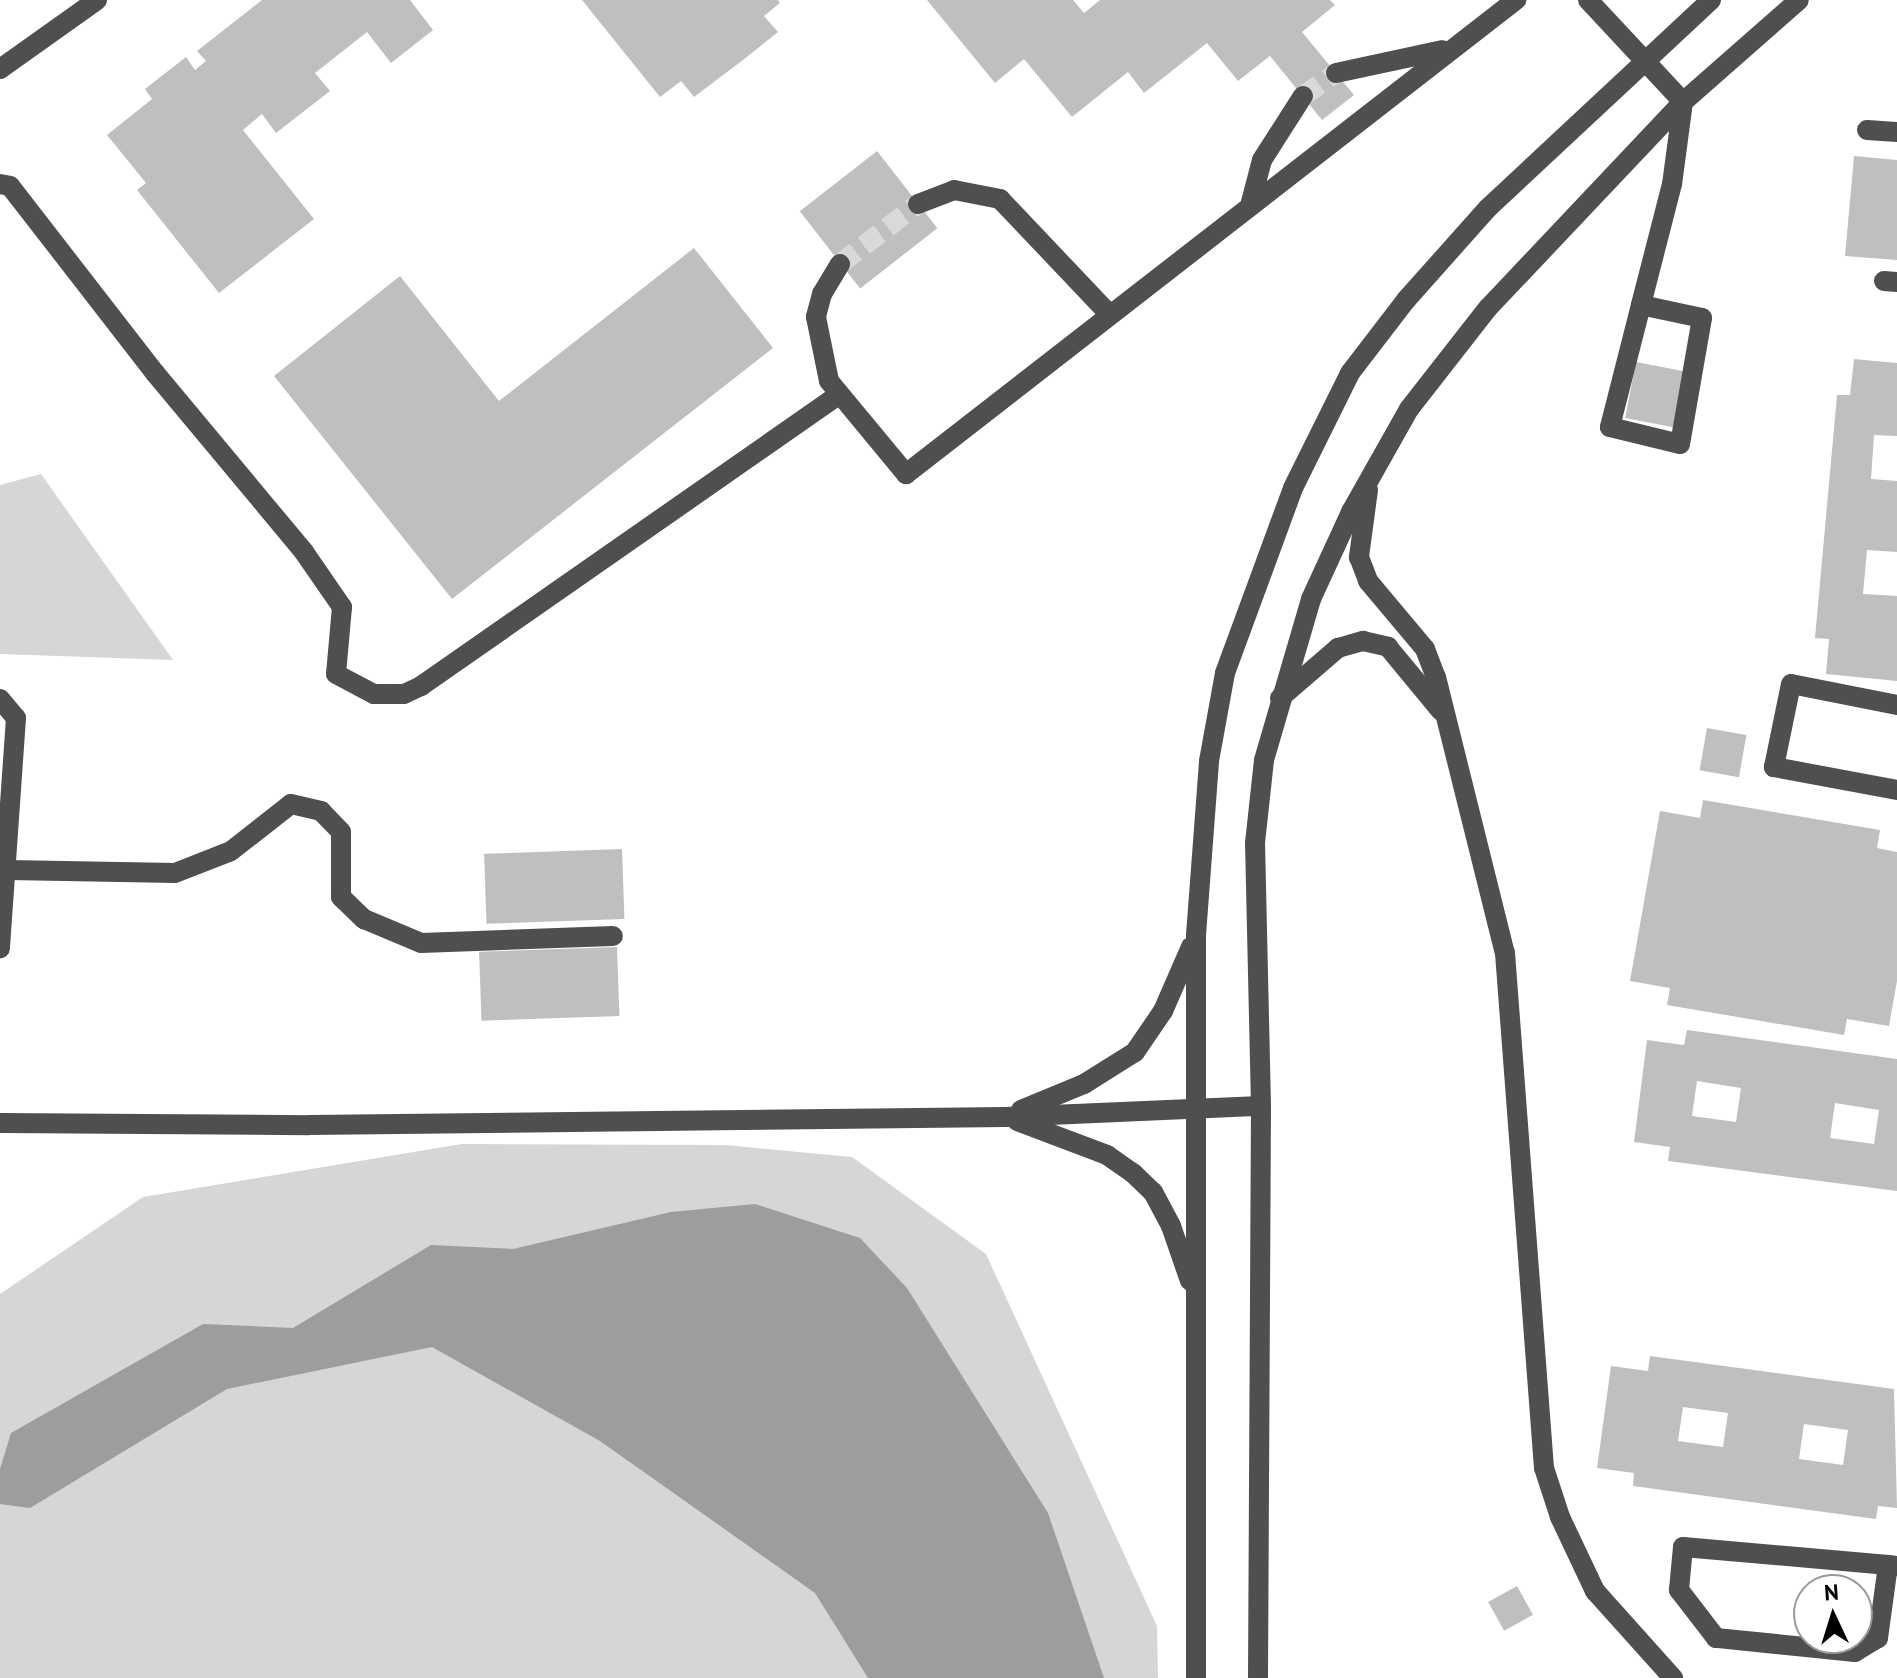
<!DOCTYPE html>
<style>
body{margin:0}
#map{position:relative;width:1897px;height:1678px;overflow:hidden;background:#fff;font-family:"PT Sans",sans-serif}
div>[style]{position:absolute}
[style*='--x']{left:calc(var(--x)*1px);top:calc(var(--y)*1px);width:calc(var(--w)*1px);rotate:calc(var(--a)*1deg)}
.green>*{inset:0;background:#d6d6d6}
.water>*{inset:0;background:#9d9d9d}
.building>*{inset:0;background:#bfbfbf;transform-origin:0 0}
.minor-tunnel>*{height:20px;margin-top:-10px;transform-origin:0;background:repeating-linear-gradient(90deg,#d9d9d9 0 20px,transparent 0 30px)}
.minor>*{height:20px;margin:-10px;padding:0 10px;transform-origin:10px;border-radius:10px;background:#4f4f4f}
span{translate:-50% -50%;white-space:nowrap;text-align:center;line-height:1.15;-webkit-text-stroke:7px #fff;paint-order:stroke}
.north{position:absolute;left:1793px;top:1574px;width:80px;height:80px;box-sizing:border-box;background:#fff;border:2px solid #999;border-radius:50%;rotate:356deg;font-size:22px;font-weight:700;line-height:32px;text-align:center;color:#000}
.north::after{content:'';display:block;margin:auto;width:28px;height:36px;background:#000;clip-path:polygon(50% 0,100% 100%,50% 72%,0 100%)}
</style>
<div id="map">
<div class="green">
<div style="clip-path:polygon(41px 474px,173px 660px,0 654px,0 485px)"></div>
<div style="clip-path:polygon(462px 1144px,725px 1145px,852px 1157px,986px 1254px,1157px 1626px,1158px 1678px,0 1678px,0 1294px,143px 1197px)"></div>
</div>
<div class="water">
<div style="clip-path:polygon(755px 1204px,860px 1238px,907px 1288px,1048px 1513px,1104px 1678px,868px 1678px,815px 1593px,600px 1441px,432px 1347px,227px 1389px,30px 1508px,0 1504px,0 1469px,11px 1433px,203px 1324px,293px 1328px,431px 1245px,513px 1249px,671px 1212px)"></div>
</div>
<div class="building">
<div style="clip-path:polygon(262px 0,410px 0,433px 30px,391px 63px,367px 32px,315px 73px,330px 91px,276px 133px,262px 114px,243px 130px,314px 219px,219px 293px,137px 190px,146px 183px,107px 135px,152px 99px,145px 89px,186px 57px,195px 70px,206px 61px,197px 51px)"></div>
<div style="clip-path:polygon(582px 0,778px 0,780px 3px,764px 16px,778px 32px,743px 60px,694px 97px,681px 81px,660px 97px)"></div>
<div style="clip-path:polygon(927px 0,1073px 0,1084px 13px,1100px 0,1330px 0,1335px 5px,1302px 32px,1354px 95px,1322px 120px,1270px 56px,1238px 81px,1207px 43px,1144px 93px,1128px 72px,1072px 117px,1024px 59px,995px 83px)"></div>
<div style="left:877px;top:151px;width:98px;height:98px;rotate:52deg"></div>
<div style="clip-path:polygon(1854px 156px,1897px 160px,1897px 260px,1845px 256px)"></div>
<div style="clip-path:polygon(694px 248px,773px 348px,452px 599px,274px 376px,400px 276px,499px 401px)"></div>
<div style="clip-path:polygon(1854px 359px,1897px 363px,1897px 436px,1874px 435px,1871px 479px,1897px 481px,1897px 552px,1867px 550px,1863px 594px,1897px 596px,1897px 681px,1826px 674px,1829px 639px,1815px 638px,1837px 395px,1850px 395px)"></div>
<div style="left:1636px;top:362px;width:49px;height:57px;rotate:11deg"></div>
<div style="left:1707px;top:728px;width:40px;height:43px;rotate:10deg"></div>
<div style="clip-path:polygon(1703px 800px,1880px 830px,1877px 848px,1897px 852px,1897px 981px,1889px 1026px,1847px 1019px,1844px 1035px,1667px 1005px,1670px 988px,1630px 981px,1660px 811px,1700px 818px)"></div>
<div style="left:622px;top:849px;width:70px;height:138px;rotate:88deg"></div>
<div style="left:617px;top:947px;width:69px;height:138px;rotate:88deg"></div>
<div style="clip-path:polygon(evenodd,1687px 1030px,1897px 1059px,1897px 1191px,1668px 1161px,1670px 1147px,1634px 1142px,1647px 1040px,1684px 1045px,1687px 1030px,1697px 1081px,1741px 1088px,1736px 1122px,1692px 1116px,1697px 1081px,1687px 1030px,1835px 1103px,1879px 1110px,1874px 1144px,1830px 1138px,1835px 1103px)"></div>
<div style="clip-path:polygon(evenodd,1650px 1356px,1894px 1389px,1897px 1508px,1878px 1506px,1876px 1519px,1633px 1486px,1634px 1473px,1597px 1468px,1611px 1366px,1648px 1371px,1650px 1356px,1683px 1407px,1728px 1413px,1723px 1447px,1678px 1441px,1683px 1407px,1650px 1356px,1804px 1424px,1848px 1430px,1843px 1465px,1799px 1459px,1804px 1424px)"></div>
<div style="left:1517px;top:1586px;width:33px;height:33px;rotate:61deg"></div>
</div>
<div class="minor-tunnel">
<div style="--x:1303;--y:96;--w:40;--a:-34.9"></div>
<div style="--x:840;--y:264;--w:98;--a:-37.6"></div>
</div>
<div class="minor">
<div style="--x:1588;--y:0;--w:139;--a:47"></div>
<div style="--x:1683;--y:102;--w:83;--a:97.6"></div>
<div style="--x:1672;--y:184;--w:125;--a:104.4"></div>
<div style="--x:1641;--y:305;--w:126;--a:104.3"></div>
<div style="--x:1610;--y:427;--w:72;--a:13.7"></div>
<div style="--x:1680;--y:444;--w:128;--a:-80.1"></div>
<div style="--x:1702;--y:318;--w:62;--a:-168"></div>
<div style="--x:0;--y:69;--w:119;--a:-35.4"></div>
<div style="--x:1336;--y:73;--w:109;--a:-12.1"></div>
<div style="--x:1867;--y:130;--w:30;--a:4"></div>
<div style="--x:0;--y:184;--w:10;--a:11"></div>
<div style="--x:10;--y:186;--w:237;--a:52.2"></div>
<div style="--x:155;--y:373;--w:233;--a:50.2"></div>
<div style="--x:304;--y:552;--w:67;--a:55.4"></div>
<div style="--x:342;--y:607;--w:67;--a:95.1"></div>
<div style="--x:336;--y:674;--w:43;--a:27.8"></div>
<div style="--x:374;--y:694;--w:30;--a:0"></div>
<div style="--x:404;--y:694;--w:19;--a:-25"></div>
<div style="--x:421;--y:686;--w:507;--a:-34.88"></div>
<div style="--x:1251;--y:202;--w:43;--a:-75.3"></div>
<div style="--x:1262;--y:160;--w:76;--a:-57.4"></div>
<div style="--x:918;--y:204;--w:39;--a:-21"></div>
<div style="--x:954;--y:190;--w:47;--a:11.1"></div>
<div style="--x:1000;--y:199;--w:158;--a:46.5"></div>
<div style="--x:840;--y:264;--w:35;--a:121"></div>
<div style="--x:822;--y:294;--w:24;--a:105"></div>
<div style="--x:816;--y:317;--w:65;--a:78.5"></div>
<div style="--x:829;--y:381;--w:121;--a:50.4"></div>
<div style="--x:906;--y:474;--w:773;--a:-37.85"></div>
<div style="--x:1884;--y:281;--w:13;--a:4"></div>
<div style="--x:1368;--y:490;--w:68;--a:97.7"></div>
<div style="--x:1359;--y:557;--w:26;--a:69"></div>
<div style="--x:1368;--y:581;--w:89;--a:50"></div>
<div style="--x:1425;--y:649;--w:30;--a:69"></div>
<div style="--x:1436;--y:677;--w:284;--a:76"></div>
<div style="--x:1505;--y:953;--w:516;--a:85.67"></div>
<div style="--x:1544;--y:1468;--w:52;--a:71.9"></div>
<div style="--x:1560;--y:1517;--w:82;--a:64.7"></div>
<div style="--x:1595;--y:1591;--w:117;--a:48.1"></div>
<div style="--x:1280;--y:698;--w:77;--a:-40.8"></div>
<div style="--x:1338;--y:648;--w:26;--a:-16"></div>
<div style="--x:1363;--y:641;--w:26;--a:13"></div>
<div style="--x:1388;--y:647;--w:83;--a:50.4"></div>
<div style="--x:0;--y:699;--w:25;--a:50"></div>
<div style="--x:16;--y:718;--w:231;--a:94"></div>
<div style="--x:1897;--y:705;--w:108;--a:-168.8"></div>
<div style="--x:1791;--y:684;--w:85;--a:101.6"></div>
<div style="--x:1774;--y:767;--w:125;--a:10.6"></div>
<div style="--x:8;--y:870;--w:167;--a:1"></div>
<div style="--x:175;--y:873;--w:60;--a:-21.4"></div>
<div style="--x:231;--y:851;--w:76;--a:-38.1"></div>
<div style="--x:291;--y:804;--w:31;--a:13"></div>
<div style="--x:321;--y:811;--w:29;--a:46"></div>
<div style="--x:341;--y:832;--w:65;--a:90"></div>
<div style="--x:341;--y:897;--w:32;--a:44"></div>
<div style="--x:364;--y:919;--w:62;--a:22.8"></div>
<div style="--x:421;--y:943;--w:192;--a:-2.1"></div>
<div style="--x:1021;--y:1110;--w:68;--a:-22.4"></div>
<div style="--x:1084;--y:1084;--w:60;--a:-32.1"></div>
<div style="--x:1135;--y:1052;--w:50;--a:-55.7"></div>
<div style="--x:1163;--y:1011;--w:70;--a:-66.4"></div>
<div style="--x:1017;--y:1121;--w:96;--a:20.7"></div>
<div style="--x:1107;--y:1155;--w:32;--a:35"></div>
<div style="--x:1133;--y:1173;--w:28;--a:44"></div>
<div style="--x:1153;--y:1192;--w:38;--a:62"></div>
<div style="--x:1171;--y:1226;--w:58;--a:70.9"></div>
<div style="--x:0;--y:1123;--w:309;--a:0.4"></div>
<div style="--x:309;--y:1125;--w:697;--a:-0.66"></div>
<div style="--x:1006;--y:1117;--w:255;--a:-2.5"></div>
<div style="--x:1888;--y:1565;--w:74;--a:97.8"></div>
<div style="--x:1878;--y:1638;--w:27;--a:149"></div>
<div style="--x:1855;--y:1652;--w:140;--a:-174.2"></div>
<div style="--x:1716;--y:1638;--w:61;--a:-127.6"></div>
<div style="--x:1679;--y:1590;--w:43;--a:-84.7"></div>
<div style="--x:1683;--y:1547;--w:206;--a:5"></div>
<div style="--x:1888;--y:1565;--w:9;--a:6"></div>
<div style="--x:1196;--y:1678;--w:743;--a:-90"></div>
<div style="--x:1196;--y:935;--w:174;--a:-85.7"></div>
<div style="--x:1209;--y:761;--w:89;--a:-79.7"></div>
<div style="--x:1225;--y:673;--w:197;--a:-69.8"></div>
<div style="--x:1293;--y:488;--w:128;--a:-63.6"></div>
<div style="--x:1350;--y:373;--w:92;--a:-52.5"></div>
<div style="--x:1406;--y:300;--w:123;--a:-48.3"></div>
<div style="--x:1488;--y:208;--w:305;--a:-43"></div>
<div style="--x:1258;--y:1678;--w:572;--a:-89.7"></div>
<div style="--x:1261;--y:1106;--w:263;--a:-91.3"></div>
<div style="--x:1255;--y:843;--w:83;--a:-83.8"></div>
<div style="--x:1264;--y:760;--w:168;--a:-73.7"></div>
<div style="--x:1311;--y:599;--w:96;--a:-65.3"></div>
<div style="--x:1351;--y:512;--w:118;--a:-60.6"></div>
<div style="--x:1409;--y:409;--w:128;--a:-52"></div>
<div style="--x:1488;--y:308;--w:284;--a:-46.6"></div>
<div style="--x:1683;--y:102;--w:154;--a:-41.3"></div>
</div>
<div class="north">N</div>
</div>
